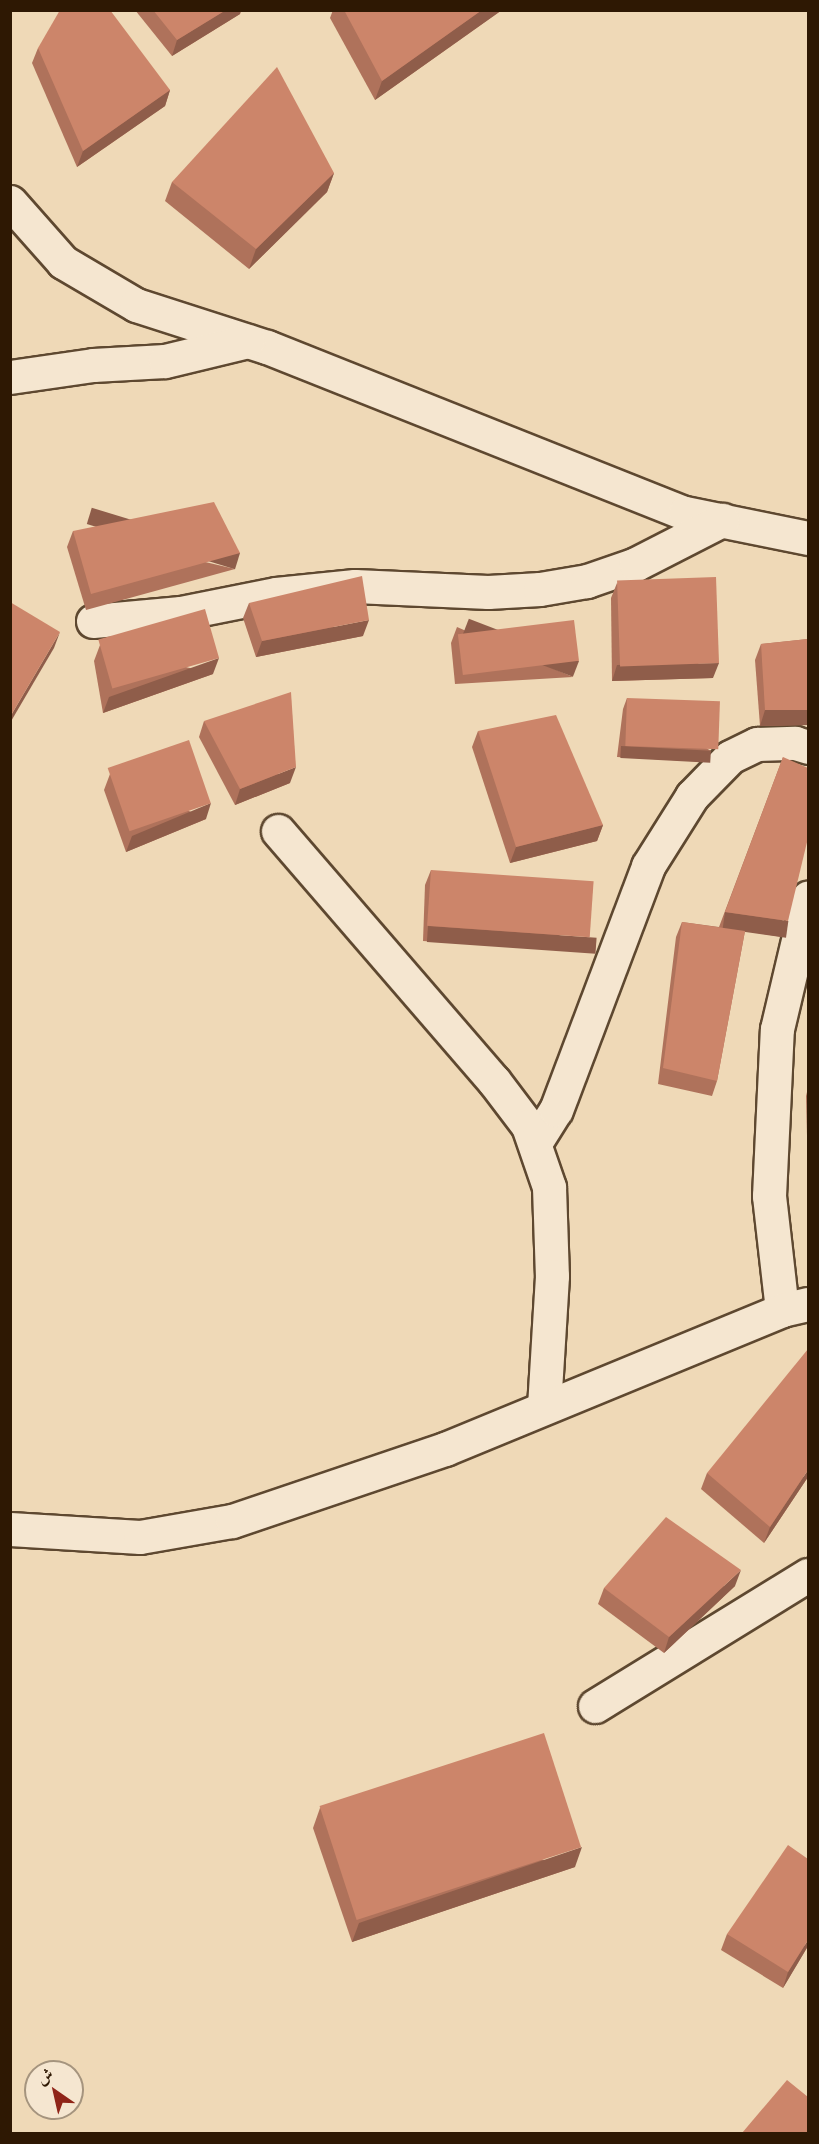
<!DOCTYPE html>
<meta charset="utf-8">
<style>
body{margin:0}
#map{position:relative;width:819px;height:2144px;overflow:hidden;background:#efd9b7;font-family:Cardo,Amiri,serif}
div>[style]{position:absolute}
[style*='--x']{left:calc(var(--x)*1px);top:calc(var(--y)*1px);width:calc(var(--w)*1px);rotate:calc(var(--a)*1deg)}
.roads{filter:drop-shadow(2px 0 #5e4830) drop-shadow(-2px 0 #5e4830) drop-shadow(0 2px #5e4830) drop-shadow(0 -2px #5e4830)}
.minor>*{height:33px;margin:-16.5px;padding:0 16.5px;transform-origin:16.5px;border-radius:16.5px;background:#f5e6d0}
.wall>*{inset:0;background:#af725b}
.shaded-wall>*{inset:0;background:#8f5d4a;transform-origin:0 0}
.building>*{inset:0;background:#cc856a;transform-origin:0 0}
span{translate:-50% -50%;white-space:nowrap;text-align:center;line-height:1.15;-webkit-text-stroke:4.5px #f5e6d0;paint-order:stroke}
.frame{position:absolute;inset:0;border:12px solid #2e1803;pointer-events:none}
.north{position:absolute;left:24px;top:2060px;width:60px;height:60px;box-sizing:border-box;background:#f5e6d0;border:2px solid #a5947e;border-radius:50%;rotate:326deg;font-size:16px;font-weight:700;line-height:24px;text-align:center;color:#2e1803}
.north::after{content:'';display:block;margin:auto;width:21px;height:27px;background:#8f2418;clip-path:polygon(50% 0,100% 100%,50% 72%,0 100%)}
</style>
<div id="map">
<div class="roads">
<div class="minor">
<div style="--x:10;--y:202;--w:80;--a:48.5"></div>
<div style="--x:63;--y:262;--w:85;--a:30.5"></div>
<div style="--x:136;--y:305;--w:138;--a:17.8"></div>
<div style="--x:267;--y:347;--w:450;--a:21.7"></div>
<div style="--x:685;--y:513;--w:126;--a:11.5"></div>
<div style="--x:10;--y:377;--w:84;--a:-8.2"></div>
<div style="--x:93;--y:365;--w:72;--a:-3.2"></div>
<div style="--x:165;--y:361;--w:85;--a:-13.5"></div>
<div style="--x:93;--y:621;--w:88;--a:-5.2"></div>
<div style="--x:181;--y:613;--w:97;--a:-11.3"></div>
<div style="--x:276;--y:594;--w:79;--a:-5.8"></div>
<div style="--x:355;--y:586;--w:133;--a:2.6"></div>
<div style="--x:488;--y:592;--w:52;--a:-3.3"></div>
<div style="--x:540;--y:589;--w:48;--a:-9.7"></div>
<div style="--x:587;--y:581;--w:52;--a:-19.1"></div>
<div style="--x:636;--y:564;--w:97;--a:-27.1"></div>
<div style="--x:278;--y:831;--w:330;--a:49.2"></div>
<div style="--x:494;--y:1081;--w:56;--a:52.9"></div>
<div style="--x:528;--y:1126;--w:65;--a:71"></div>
<div style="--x:549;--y:1187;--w:89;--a:88.1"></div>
<div style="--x:552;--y:1276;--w:130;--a:93.5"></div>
<div style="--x:535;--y:1143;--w:39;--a:-58"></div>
<div style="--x:556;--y:1110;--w:261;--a:-69.3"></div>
<div style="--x:648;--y:866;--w:83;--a:-57.8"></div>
<div style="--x:692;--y:796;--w:54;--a:-45.7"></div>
<div style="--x:730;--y:757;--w:30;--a:-26"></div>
<div style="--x:757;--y:744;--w:38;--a:-2"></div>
<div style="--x:795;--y:743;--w:14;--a:17"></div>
<div style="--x:782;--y:1310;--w:115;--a:-96.5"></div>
<div style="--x:769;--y:1196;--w:167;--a:-87.3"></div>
<div style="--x:777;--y:1029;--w:135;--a:-76.7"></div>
<div style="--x:10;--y:1529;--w:130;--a:3.5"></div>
<div style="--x:140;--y:1537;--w:93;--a:-9.9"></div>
<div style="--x:232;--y:1521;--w:225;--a:-18.7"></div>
<div style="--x:445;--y:1449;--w:365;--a:-22.4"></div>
<div style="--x:782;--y:1310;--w:27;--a:-13"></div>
<div style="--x:595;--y:1706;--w:250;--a:-31.6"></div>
</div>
</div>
<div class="wall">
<div style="clip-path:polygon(135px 10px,241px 10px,240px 14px,172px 56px)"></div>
<div style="clip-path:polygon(333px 10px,502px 10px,375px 100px,330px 18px)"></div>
<div style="clip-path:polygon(38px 48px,170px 90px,165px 106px,77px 167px,32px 63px)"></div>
<div style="clip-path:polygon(334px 173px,327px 192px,249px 269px,165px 201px,172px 182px)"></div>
<div style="clip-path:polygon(73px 531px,235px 569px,86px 610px,67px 547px)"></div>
<div style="clip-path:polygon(617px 583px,713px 678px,612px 681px,611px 598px)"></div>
<div style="clip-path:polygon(249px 603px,363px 636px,256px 657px,243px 618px)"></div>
<div style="clip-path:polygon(457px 627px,573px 677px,455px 684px,451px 643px)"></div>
<div style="clip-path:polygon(808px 639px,808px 725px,760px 726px,755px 660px,761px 644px)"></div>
<div style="clip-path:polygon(100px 645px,213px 674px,103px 713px,94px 661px)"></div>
<div style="clip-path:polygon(627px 698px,711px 751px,707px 762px,617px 757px,623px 709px)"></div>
<div style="clip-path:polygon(204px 721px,290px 783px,235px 805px,199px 737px)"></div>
<div style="clip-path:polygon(478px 731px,603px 825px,597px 841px,510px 863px,472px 747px)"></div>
<div style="clip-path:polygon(783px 757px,782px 937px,745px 931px,717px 1081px,712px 1096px,658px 1084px,676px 937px,682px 922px,719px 927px)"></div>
<div style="clip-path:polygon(110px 774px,206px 819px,126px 852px,104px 790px)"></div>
<div style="clip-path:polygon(431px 870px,592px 952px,423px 941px,425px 885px)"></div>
<div style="clip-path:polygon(808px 1088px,808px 1176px,806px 1096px)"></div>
<div style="clip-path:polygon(707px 1473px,808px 1477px,764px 1543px,701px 1489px)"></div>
<div style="clip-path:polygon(735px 1586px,664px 1653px,598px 1604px,604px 1588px)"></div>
<div style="clip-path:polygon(320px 1808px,575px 1867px,352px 1942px,313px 1828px)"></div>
<div style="clip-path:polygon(727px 1934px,808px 1946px,783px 1988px,721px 1950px)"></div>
</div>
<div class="shaded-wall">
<div style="clip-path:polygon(226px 10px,241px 10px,240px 14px,172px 56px,177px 40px)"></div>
<div style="clip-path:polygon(482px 10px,502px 10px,375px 100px,382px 81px)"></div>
<div style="clip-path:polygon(170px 90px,165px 106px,77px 167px,83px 151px)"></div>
<div style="clip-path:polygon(334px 173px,327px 192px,249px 269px,256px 249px)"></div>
<div style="left:240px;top:553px;width:17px;height:155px;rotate:107deg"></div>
<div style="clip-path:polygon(369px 620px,363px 636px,256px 657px,262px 641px)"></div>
<div style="clip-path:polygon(60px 632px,54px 648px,10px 723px,10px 717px)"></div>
<div style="clip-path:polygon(219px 658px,213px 674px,103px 713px,109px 697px)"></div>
<div style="left:579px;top:661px;width:17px;height:118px;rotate:111deg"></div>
<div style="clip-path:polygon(719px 663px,713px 678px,612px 681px,617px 665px)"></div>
<div style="clip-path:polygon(765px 710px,808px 710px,808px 725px,760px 726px)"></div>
<div style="left:621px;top:746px;width:90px;height:12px;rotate:3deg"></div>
<div style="clip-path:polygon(296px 767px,290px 783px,235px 805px,240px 789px)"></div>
<div style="clip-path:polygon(211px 803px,206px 819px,126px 852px,132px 836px)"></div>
<div style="clip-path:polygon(603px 825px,597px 841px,510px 863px,516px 847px)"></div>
<div style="left:725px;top:912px;width:64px;height:17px;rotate:8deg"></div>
<div style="left:428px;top:926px;width:169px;height:16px;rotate:4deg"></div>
<div style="clip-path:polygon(808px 1470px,808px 1477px,764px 1543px,770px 1527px)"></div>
<div style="clip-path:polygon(741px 1570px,735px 1586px,664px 1653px,669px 1637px)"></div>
<div style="clip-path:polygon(582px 1847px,575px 1867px,352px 1942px,359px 1923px)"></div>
<div style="clip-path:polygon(808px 1940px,808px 1946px,783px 1988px,788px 1972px)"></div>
</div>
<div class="building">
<div style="clip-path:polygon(60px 10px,110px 10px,170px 90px,83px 151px,38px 48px)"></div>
<div style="clip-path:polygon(153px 10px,226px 10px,177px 40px)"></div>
<div style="clip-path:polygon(344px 10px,482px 10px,382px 81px)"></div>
<div style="clip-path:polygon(277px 67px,334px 173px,256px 249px,172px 182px)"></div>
<div style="clip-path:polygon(214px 502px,240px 553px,91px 594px,73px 531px)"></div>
<div style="clip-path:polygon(362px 576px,369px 620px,262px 641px,249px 603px)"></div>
<div style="left:716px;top:577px;width:86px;height:99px;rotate:88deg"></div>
<div style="clip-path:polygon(10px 602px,60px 632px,10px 717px)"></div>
<div style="left:205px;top:609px;width:51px;height:111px;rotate:74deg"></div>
<div style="left:574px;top:620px;width:41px;height:117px;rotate:83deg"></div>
<div style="clip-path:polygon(808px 639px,808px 710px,765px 710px,761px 644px)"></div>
<div style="clip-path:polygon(291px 692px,296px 767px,240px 789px,204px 721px)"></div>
<div style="left:627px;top:698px;width:93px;height:48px;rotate:2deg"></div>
<div style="clip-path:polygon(556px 715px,603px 825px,516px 847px,478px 731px)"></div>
<div style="left:189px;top:740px;width:67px;height:86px;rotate:71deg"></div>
<div style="clip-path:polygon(783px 757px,808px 768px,808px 838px,788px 921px,725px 912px)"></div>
<div style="left:431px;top:870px;width:163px;height:56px;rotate:4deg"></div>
<div style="clip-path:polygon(682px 922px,745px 931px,717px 1081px,663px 1068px)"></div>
<div style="clip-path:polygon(808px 1349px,808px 1470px,770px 1527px,707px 1473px)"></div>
<div style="clip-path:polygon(666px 1517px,741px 1570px,669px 1637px,604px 1588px)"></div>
<div style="left:544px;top:1733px;width:120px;height:236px;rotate:72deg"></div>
<div style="clip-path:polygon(788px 1845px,808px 1859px,808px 1940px,788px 1972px,727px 1934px)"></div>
<div style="clip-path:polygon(787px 2080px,808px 2097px,808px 2133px,742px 2133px)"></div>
</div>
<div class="frame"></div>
<div class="north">ش</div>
</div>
